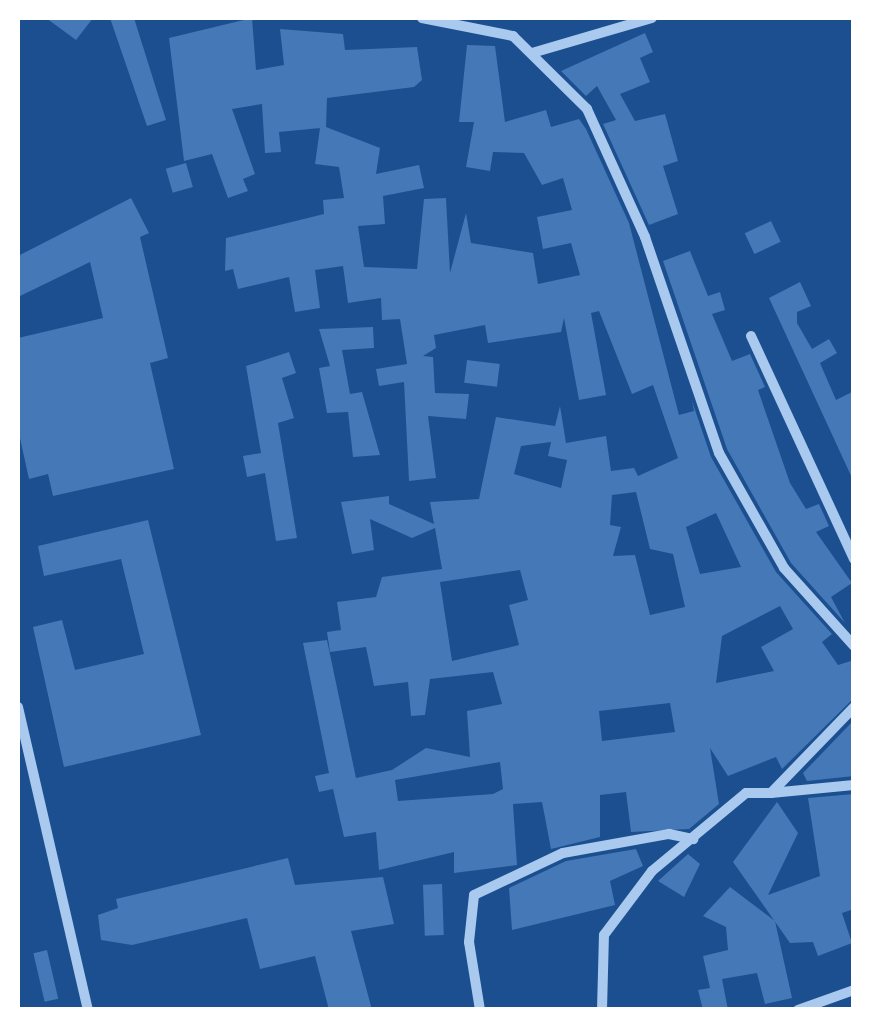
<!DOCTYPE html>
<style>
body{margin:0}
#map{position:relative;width:871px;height:1027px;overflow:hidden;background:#1b4f8f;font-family:"Fira Sans Condensed",sans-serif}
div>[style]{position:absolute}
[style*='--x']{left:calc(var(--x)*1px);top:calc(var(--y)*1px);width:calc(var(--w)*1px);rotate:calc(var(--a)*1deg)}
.building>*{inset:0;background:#4478b7;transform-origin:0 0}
.street>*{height:10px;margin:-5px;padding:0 5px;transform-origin:5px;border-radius:5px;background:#a9c9ee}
span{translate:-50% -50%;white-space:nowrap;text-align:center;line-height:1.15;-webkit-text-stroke:8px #1b4f8f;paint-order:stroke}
.frame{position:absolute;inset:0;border:20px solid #fff;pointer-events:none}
</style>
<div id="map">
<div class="building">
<div style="clip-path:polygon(46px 18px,93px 18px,76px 40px)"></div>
<div style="clip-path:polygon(110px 18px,134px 18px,166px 120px,147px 126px)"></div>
<div style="clip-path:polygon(evenodd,252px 18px,256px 70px,284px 65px,280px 29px,343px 34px,345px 50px,417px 47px,422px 80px,414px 87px,327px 98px,326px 127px,380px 148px,376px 174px,419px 165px,424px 188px,383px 196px,385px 224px,358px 226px,364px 267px,417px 269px,424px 199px,446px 198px,450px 273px,466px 213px,471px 243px,533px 253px,538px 284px,580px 275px,571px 243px,543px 249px,537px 217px,572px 210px,563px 178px,542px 185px,524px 153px,493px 152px,490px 171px,466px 167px,474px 122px,459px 122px,467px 45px,495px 46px,505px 122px,546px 110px,551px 127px,579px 119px,586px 129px,629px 223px,679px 415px,694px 411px,692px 401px,711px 457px,776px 572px,832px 634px,822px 642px,838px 665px,854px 660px,854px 698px,782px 769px,776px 757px,728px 776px,710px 748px,719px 804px,689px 829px,631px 832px,626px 792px,600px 795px,600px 837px,551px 849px,542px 802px,513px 804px,517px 865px,454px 873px,454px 852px,379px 870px,376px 832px,344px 837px,333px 789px,319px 792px,315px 776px,329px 773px,303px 643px,327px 640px,356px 778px,392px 770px,426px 748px,470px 757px,467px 711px,502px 704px,493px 672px,430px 679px,425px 715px,411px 716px,408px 682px,374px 686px,366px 647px,330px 652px,327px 632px,341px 630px,337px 602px,376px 597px,382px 577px,442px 569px,435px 528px,412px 538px,370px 519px,374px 550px,352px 554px,341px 502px,389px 496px,389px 504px,434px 524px,430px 502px,479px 499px,496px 417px,555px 426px,560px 406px,566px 443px,606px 436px,611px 471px,634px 468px,638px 476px,678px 458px,653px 385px,632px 394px,599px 311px,591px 313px,606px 395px,579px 400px,564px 318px,561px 332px,488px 343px,485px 325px,434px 335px,436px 348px,423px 356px,433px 357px,435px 393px,469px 394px,466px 419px,428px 416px,436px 478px,409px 481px,404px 382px,379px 386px,376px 369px,407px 364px,400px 319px,382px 320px,381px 298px,348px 303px,343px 266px,315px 270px,320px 308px,295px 312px,289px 277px,238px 289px,233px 269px,225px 271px,226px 238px,324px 214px,323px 200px,344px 198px,339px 167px,315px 164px,320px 128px,279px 132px,281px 152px,265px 153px,262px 104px,232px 109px,255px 174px,243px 179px,248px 191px,228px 198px,212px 154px,184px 161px,169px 38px,252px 18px,551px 442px,548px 456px,567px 460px,561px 488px,514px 474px,521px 446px,551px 442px,252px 18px,636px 492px,650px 549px,673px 554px,685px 607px,650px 615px,635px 555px,613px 556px,621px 527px,610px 525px,612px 495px,636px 492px,252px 18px,716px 513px,741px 567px,700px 574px,686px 527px,716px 513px,252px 18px,520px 570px,528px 600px,509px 605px,519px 645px,452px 661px,440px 582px,520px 570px,252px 18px,780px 606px,793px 629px,761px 647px,774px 671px,716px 683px,722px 636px,780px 606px,252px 18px,670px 703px,675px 732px,602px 741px,599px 711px,670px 703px,252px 18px,500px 762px,503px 789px,493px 794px,398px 801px,395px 780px,500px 762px)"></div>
<div style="clip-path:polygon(645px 33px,653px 52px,640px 58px,650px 82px,620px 94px,635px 121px,665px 114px,678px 161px,663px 166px,678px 214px,649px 225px,603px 124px,616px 120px,597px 86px,586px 96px,561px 71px)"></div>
<div style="left:186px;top:163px;width:25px;height:21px;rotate:74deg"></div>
<div style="clip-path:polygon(131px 198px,149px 233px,140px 237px,168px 358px,150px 363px,174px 469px,53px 496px,48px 474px,29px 479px,18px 429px,18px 338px,103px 318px,90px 262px,18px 297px,18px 256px)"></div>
<div style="left:771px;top:221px;width:23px;height:29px;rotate:65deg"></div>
<div style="clip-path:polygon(690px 251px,708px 296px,720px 292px,725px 310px,712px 314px,732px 361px,750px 354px,765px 387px,758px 390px,790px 483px,806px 509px,819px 504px,829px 526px,816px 532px,852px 583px,831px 597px,845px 623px,791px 563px,727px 449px,663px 261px)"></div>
<div style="clip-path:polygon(800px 282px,811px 306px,797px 312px,797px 323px,812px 349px,829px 339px,837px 353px,820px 363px,836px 400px,854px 391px,853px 480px,769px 298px)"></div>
<div style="clip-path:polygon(373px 327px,374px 348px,342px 350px,350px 394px,362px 392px,380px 455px,353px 457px,348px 412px,327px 413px,319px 368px,330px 366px,319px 329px)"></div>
<div style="clip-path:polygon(289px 352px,296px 373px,282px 378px,294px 418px,278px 423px,297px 538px,276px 541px,265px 473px,247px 477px,243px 456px,261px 453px,246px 366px)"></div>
<div style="left:467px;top:360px;width:33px;height:23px;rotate:7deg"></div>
<div style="clip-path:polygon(148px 520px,201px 735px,64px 767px,33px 627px,62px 620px,75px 670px,144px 654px,121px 559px,44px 576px,38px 546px)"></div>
<div style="clip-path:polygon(854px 720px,854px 776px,807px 781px,803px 773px)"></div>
<div style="clip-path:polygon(854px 794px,854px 909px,842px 913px,852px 943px,818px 956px,813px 942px,790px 943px,733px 862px,777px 802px,798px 833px,768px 895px,820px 876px,808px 798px)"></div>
<div style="clip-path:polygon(636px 849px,643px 866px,610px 881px,615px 905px,512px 930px,509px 888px,566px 861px)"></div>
<div style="clip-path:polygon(688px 854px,700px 864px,684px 897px,658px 881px)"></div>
<div style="clip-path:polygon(288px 858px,295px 885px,383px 877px,394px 924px,351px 931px,372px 1010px,329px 1010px,315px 956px,260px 969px,247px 918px,132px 945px,101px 940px,98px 915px,118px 908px,116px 899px)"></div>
<div style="left:442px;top:884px;width:51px;height:19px;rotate:88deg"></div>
<div style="clip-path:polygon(730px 887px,775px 921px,792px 998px,765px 1004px,757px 973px,722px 979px,728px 1010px,703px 1010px,698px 990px,710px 988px,703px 956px,728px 950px,726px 927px,703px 916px)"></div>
<div style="left:47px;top:950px;width:50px;height:14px;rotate:77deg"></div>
</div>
<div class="street">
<div style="--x:422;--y:18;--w:93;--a:11.2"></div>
<div style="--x:513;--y:36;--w:104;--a:44.6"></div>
<div style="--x:587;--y:109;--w:141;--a:65.6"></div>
<div style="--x:645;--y:237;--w:228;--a:71.1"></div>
<div style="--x:719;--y:453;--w:132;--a:60.5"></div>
<div style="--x:784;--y:568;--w:105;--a:48.1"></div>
<div style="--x:532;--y:53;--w:125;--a:-16.3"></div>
<div style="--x:751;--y:336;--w:246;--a:65.2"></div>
<div style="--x:18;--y:707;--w:311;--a:77"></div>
<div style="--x:771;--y:793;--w:83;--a:-5.5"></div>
<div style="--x:480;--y:1010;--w:69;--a:-99.2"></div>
<div style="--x:469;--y:942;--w:47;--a:-83.9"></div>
<div style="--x:474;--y:895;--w:98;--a:-25.3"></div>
<div style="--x:563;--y:853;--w:108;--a:-10.2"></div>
<div style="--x:669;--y:834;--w:25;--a:12"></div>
<div style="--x:602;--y:1010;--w:75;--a:-88.5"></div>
<div style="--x:604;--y:935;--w:80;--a:-53.1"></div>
<div style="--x:652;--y:871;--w:122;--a:-39.7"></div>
<div style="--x:746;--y:793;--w:25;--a:0"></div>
<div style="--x:771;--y:793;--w:120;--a:-46"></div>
<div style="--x:798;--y:1010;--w:59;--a:-19.7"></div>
</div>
<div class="frame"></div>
</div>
